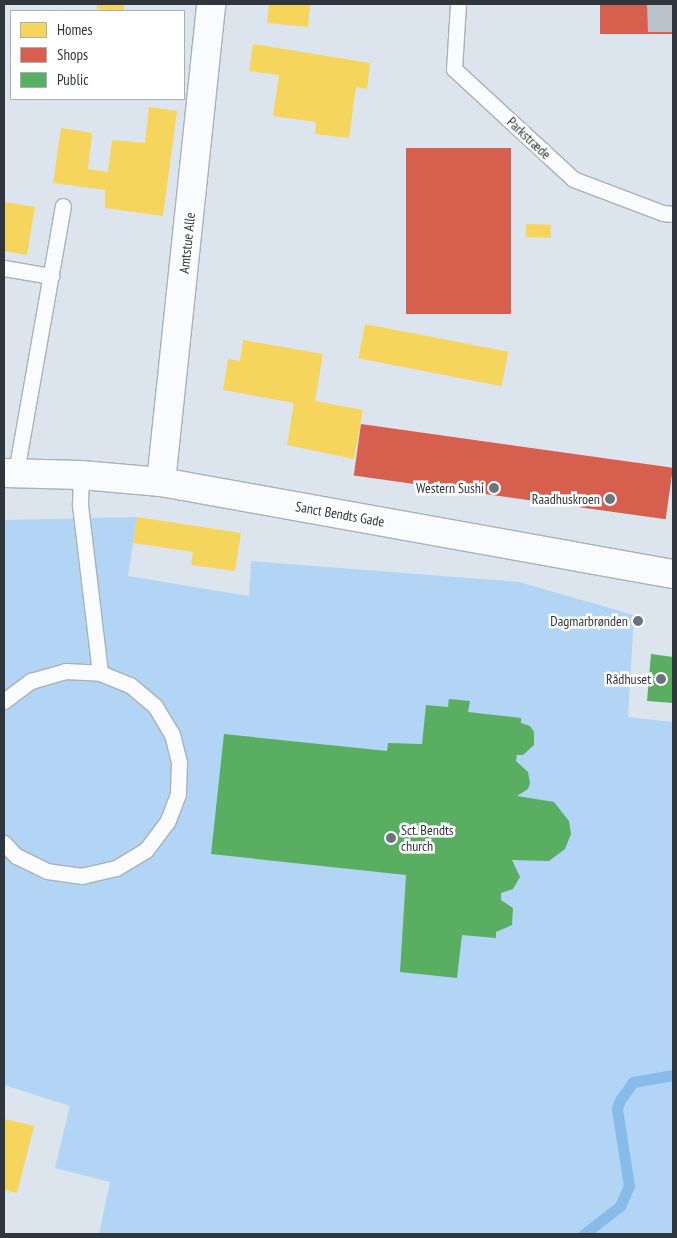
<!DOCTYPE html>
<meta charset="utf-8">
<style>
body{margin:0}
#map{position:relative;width:677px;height:1238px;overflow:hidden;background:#dce5ee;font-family:"PT Sans Narrow",sans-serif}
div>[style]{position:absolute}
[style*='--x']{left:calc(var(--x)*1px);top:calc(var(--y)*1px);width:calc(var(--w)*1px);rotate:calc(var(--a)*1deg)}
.green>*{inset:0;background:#b2d5f6}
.homes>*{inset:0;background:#f6d55c;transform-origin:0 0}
.shops>*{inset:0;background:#d6604d;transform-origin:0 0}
.public>*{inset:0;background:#5aae61}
.stream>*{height:11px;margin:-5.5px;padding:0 5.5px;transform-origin:5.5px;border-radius:5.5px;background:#86bbea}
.street-tunnel>*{height:28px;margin-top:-14px;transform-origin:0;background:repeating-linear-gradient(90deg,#bac2cb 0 28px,transparent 0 42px)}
.roads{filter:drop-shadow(1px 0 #a9b0b7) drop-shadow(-1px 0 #a9b0b7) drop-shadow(0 1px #a9b0b7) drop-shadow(0 -1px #a9b0b7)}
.lane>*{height:15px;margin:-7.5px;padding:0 7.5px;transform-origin:7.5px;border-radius:7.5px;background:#fafbfc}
.street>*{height:28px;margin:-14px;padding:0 14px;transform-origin:14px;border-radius:14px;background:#fafbfc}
.secondary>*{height:28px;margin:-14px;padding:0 14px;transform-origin:14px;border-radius:14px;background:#fafbfc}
.dots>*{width:14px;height:14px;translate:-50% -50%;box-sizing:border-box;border:2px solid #fff;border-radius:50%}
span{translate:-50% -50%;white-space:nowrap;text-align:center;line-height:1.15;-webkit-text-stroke:5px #fff;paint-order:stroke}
.street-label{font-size:14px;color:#30363d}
.poi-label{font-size:14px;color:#30363d}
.right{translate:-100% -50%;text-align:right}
.left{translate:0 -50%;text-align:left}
.frame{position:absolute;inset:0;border:5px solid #30363d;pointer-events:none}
.legend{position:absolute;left:10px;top:10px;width:175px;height:90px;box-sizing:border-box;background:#fff;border:1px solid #acafb1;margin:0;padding:6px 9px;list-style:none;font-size:15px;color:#30363d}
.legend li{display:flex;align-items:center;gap:10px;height:25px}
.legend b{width:25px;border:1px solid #acafb1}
</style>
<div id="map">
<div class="green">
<div style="clip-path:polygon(137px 517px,128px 576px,249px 596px,251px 561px,519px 582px,634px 615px,628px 717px,673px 722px,673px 1234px,99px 1234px,110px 1182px,55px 1168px,70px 1106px,4px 1085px,4px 520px)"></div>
</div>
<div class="homes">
<div style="clip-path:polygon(97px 4px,124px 4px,124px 11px,97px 9px)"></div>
<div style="clip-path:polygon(269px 4px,310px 4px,308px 27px,267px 23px)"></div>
<div style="clip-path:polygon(253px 44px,370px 63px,367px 89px,356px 87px,349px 138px,315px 134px,316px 122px,273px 116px,279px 75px,249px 71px)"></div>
<div style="clip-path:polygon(149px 107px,177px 111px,163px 216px,105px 208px,105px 190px,53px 183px,61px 128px,92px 133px,88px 169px,108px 172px,112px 140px,145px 143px)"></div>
<div style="clip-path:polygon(4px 202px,35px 207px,27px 255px,4px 251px)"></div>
<div style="left:526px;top:224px;width:25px;height:13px;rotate:2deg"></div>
<div style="left:365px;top:324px;width:146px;height:35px;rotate:11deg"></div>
<div style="clip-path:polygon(243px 340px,323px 354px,315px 401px,363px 410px,354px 459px,287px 445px,294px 403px,223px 390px,228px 359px,240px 361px)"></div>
<div style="clip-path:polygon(137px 517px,241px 533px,235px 571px,191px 565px,193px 552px,133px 543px)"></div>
<div style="clip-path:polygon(4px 1119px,34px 1126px,17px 1193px,4px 1190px)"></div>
</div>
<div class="shops">
<div style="left:600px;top:4px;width:73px;height:30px"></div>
<div style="left:406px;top:148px;width:105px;height:166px"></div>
<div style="left:361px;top:424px;width:315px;height:52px;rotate:8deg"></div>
</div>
<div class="public">
<div style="clip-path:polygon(651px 654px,673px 657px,673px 703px,647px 701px)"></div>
<div style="clip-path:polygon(449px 699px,470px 701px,468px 712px,521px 718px,521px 723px,530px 726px,534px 732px,534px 745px,523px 755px,517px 755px,516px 761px,528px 772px,530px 783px,528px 789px,517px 796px,554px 802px,569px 821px,571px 834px,565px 849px,549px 861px,512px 860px,520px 877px,513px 889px,501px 893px,501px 900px,513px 908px,512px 925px,496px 932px,496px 938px,462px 935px,457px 978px,400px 972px,406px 875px,211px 854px,224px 734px,387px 751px,388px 743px,422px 744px,426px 705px,448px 707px)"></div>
</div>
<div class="stream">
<div style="--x:584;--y:1234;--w:46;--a:-37.9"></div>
<div style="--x:620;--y:1206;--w:22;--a:-66"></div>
<div style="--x:629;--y:1186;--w:78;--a:-98.9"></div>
<div style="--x:617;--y:1109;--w:9;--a:-72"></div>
<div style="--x:620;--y:1100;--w:22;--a:-54"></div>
<div style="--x:633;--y:1082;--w:41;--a:-9.9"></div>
</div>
<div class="street-tunnel">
<div style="--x:661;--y:4;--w:30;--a:88"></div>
</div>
<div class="roads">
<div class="lane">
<div style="--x:458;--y:4;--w:65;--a:93.5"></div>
<div style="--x:454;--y:69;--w:162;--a:42.7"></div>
<div style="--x:573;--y:179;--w:96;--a:20.7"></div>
<div style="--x:663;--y:213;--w:10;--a:6"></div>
<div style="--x:4;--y:268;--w:48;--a:9.7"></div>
<div style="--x:16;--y:472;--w:270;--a:-80"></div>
<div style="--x:81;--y:475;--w:30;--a:92"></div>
<div style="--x:80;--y:505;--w:169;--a:83.2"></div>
<div style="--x:4;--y:701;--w:34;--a:-37"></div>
<div style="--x:31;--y:681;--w:35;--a:-16"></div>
<div style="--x:65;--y:671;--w:35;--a:3"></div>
<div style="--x:100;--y:673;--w:32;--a:22"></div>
<div style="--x:130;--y:685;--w:33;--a:40"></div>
<div style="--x:155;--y:706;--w:33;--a:59"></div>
<div style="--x:172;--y:734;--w:30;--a:76"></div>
<div style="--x:179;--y:763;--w:31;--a:92"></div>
<div style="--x:178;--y:794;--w:30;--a:111"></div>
<div style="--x:167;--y:822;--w:35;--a:127"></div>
<div style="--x:146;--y:850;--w:35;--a:149"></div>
<div style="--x:116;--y:868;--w:35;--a:167"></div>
<div style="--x:82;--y:876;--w:35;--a:-172"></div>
<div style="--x:47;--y:871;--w:34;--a:-154"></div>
<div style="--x:16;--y:856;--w:18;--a:-133"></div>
</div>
<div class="street">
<div style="--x:161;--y:482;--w:481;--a:-84"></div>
</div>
<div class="secondary">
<div style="--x:4;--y:473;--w:77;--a:1.5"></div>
<div style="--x:81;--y:475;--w:80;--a:5"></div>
<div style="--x:161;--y:482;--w:520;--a:10.19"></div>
</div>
</div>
<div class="dots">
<div style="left:494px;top:488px;background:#6c737b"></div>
<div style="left:610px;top:499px;background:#6c737b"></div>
<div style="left:638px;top:621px;background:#6c737b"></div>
<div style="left:661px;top:679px;background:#6c737b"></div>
<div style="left:391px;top:838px;background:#6c737b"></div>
</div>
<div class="street-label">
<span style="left:529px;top:138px;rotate:43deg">Parkstræde</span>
<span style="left:187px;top:243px;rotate:-84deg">Amtstue Alle</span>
<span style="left:340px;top:514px;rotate:10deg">Sanct Bendts Gade</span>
</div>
<div class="poi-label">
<span class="right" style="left:484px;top:488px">Western Sushi</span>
<span class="right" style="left:600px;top:499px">Raadhuskroen</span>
<span class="right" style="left:628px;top:621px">Dagmarbrønden</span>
<span class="right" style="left:651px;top:679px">Rådhuset</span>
<span class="left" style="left:401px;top:838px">Sct. Bendts<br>church</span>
</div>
<div class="frame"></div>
<ul class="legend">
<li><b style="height:14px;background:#f6d55c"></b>Homes</li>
<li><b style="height:14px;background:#d6604d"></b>Shops</li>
<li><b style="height:14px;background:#5aae61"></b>Public</li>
</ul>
</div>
